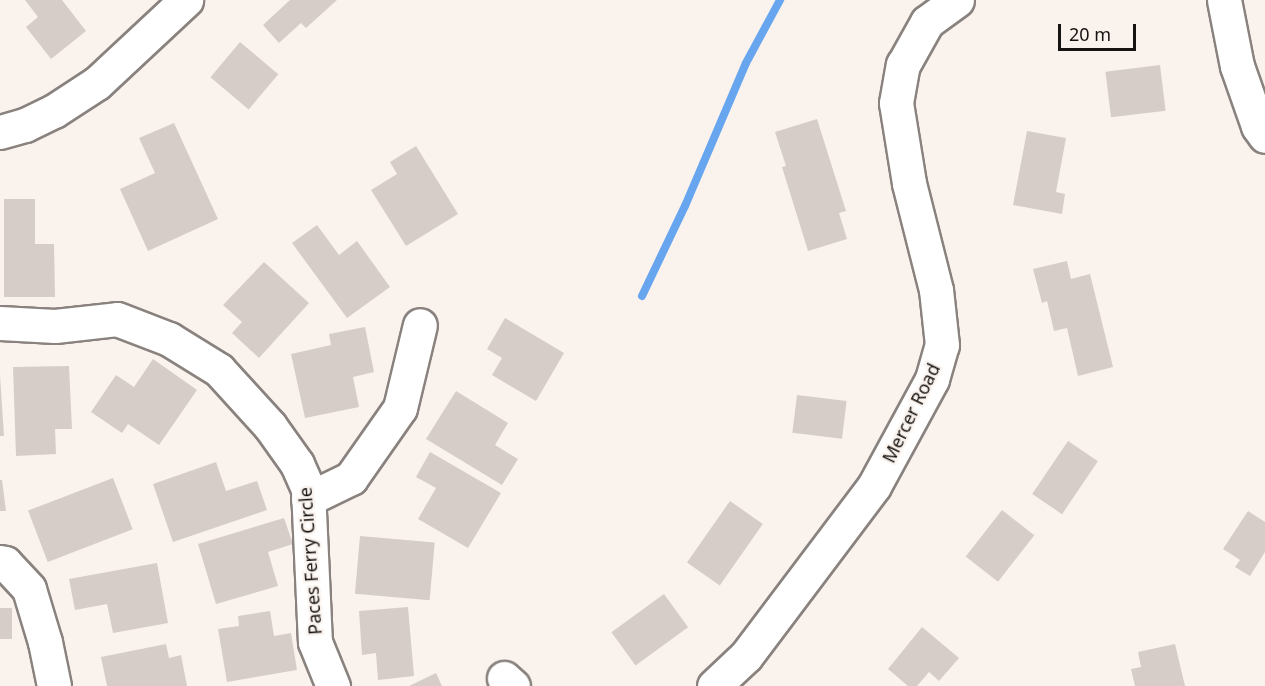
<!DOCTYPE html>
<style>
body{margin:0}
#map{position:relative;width:1265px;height:686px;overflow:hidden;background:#faf2ed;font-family:"Noto Sans",sans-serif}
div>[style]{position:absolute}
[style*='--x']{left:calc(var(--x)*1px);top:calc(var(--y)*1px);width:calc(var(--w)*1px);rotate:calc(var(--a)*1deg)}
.stream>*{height:8px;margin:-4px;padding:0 4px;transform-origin:4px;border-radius:4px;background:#67a6ef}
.building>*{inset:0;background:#d6cdc9;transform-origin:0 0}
.roads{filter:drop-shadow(2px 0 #89827e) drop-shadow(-2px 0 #89827e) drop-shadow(0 2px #89827e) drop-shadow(0 -2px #89827e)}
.minor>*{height:33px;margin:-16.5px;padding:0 16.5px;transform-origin:16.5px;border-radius:16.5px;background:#fff}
span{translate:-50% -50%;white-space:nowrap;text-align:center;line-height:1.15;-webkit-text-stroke:4.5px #faf2ed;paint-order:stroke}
.street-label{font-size:18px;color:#161312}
.scale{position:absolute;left:1058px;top:24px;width:78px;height:27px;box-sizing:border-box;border:3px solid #161312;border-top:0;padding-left:8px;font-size:18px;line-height:21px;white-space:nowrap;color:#161312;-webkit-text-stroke:4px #faf2ed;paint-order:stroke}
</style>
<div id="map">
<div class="stream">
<div style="--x:642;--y:296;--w:100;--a:-64.5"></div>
<div style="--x:685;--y:206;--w:155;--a:-66.9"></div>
<div style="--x:746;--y:63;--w:72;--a:-61.6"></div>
</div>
<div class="building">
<div style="clip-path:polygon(25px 0,62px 0,86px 31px,51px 59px,26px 27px,38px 17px)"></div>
<div style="clip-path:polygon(290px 0,337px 0,306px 28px,301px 23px,279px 43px,263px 25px)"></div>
<div style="left:240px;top:42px;width:50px;height:46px;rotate:40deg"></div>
<div style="left:1160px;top:65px;width:46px;height:55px;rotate:83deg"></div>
<div style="clip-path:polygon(817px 119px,846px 211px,839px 213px,847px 239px,808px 251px,782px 167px,786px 166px,775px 132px)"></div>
<div style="clip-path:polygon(174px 123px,218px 219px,148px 251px,120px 189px,155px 173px,139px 138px)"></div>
<div style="clip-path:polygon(1027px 131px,1066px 138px,1056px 192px,1065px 194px,1062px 214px,1013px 205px)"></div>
<div style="clip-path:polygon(416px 146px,458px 214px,406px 246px,371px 190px,397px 174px,390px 162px)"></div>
<div style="clip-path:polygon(4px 199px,35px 199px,35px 244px,54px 244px,55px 297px,4px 297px)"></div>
<div style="clip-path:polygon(317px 225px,339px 255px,357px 241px,390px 287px,347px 318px,292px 243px)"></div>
<div style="clip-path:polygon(1067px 261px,1071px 279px,1090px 274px,1113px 367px,1078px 376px,1067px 328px,1054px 331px,1047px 301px,1042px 303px,1033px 269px)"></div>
<div style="clip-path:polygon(264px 262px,309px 303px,259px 358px,232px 333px,242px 322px,223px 305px)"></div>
<div style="clip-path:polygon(505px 318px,564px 353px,536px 401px,492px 375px,502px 358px,487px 349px)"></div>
<div style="clip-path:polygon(365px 327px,374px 372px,353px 377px,359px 407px,305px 418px,291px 354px,331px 345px,329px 334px)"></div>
<div style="clip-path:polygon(153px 359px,197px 390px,159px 445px,128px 424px,122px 433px,91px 412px,116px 375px,134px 387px)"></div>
<div style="clip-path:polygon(69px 366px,72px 429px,55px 429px,56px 454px,16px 456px,13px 367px)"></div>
<div style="clip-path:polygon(0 375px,4px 436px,0 436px)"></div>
<div style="clip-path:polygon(456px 391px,508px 423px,495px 445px,518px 459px,502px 485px,426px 439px)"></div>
<div style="left:797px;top:395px;width:50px;height:38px;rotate:7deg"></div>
<div style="left:1068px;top:441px;width:36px;height:64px;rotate:34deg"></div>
<div style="clip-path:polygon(430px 452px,501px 493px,468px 548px,418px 519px,436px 488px,416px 477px)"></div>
<div style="clip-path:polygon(216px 462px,226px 491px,257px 481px,267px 510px,173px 542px,153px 484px)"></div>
<div style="left:113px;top:478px;width:55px;height:91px;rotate:69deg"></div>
<div style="clip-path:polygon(0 480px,2px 480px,6px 511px,0 511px)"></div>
<div style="left:730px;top:501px;width:40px;height:75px;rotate:35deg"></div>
<div style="left:1002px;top:510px;width:41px;height:59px;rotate:38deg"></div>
<div style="clip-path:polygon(1248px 511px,1265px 522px,1265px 552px,1250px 576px,1235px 567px,1240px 560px,1223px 549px)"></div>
<div style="clip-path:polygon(284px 518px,293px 544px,268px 552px,278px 586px,216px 604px,198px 544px)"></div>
<div style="left:360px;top:536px;width:75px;height:58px;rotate:5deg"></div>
<div style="clip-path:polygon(157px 563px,168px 623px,113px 633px,107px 604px,75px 610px,69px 579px)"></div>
<div style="left:664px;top:594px;width:41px;height:65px;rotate:54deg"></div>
<div style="clip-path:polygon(408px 607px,414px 676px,378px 680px,376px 653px,362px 655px,359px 611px)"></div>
<div style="left:0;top:608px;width:12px;height:31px"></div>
<div style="clip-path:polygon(270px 611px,274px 636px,291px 633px,297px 670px,227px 682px,218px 629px,239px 626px,238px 616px)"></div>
<div style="clip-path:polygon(922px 627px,959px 658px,939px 681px,929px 672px,917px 686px,908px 686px,888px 669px)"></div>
<div style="clip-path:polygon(166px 644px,169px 658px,181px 655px,187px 686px,107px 686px,101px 657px)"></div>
<div style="clip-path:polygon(1175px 644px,1185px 686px,1135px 686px,1131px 669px,1141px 667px,1138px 652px)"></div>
<div style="clip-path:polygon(436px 673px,442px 686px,409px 686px)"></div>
</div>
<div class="roads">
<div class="minor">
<div style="--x:1224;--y:0;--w:67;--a:78.9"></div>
<div style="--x:1237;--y:66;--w:64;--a:70.7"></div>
<div style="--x:1258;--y:126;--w:12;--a:55"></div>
<div style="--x:0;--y:132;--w:26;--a:-16"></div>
<div style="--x:25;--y:125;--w:32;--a:-26"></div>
<div style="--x:54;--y:111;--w:51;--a:-33.1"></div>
<div style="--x:97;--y:83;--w:122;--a:-43"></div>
<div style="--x:0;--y:323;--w:55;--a:3.1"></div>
<div style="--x:55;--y:326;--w:62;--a:-6.4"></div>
<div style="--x:117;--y:319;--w:56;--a:21"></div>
<div style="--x:169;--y:339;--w:59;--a:31.8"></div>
<div style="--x:219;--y:370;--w:76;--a:47.7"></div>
<div style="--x:270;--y:426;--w:47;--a:54.6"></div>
<div style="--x:297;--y:464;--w:27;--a:66"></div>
<div style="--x:308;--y:489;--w:153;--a:87.4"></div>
<div style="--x:315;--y:642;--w:48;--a:67.8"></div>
<div style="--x:308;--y:499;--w:48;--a:-26"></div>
<div style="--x:351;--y:478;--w:85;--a:-55"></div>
<div style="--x:400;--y:408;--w:85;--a:-76.5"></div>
<div style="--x:0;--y:562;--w:5;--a:11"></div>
<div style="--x:5;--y:563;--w:35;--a:47"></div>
<div style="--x:29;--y:589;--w:55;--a:73.2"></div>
<div style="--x:45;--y:642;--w:45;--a:78.4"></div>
<div style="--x:504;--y:678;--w:12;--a:42"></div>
<div style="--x:714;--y:686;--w:44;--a:-43.2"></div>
<div style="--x:746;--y:656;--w:213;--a:-53"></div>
<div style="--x:874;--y:486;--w:122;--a:-61.5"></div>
<div style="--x:932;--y:379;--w:35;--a:-74"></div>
<div style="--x:942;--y:345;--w:55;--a:-96.2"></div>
<div style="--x:936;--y:290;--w:110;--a:-104.2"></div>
<div style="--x:909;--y:183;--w:81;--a:-99.2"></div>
<div style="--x:896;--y:103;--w:39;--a:-80"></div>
<div style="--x:903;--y:65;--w:49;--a:-60.8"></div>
<div style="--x:927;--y:22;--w:37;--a:-36"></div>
</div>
</div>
<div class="street-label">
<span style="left:911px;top:413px;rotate:-64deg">Mercer Road</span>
<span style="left:310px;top:561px;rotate:-94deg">Paces Ferry Circle</span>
</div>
<div class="scale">20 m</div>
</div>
